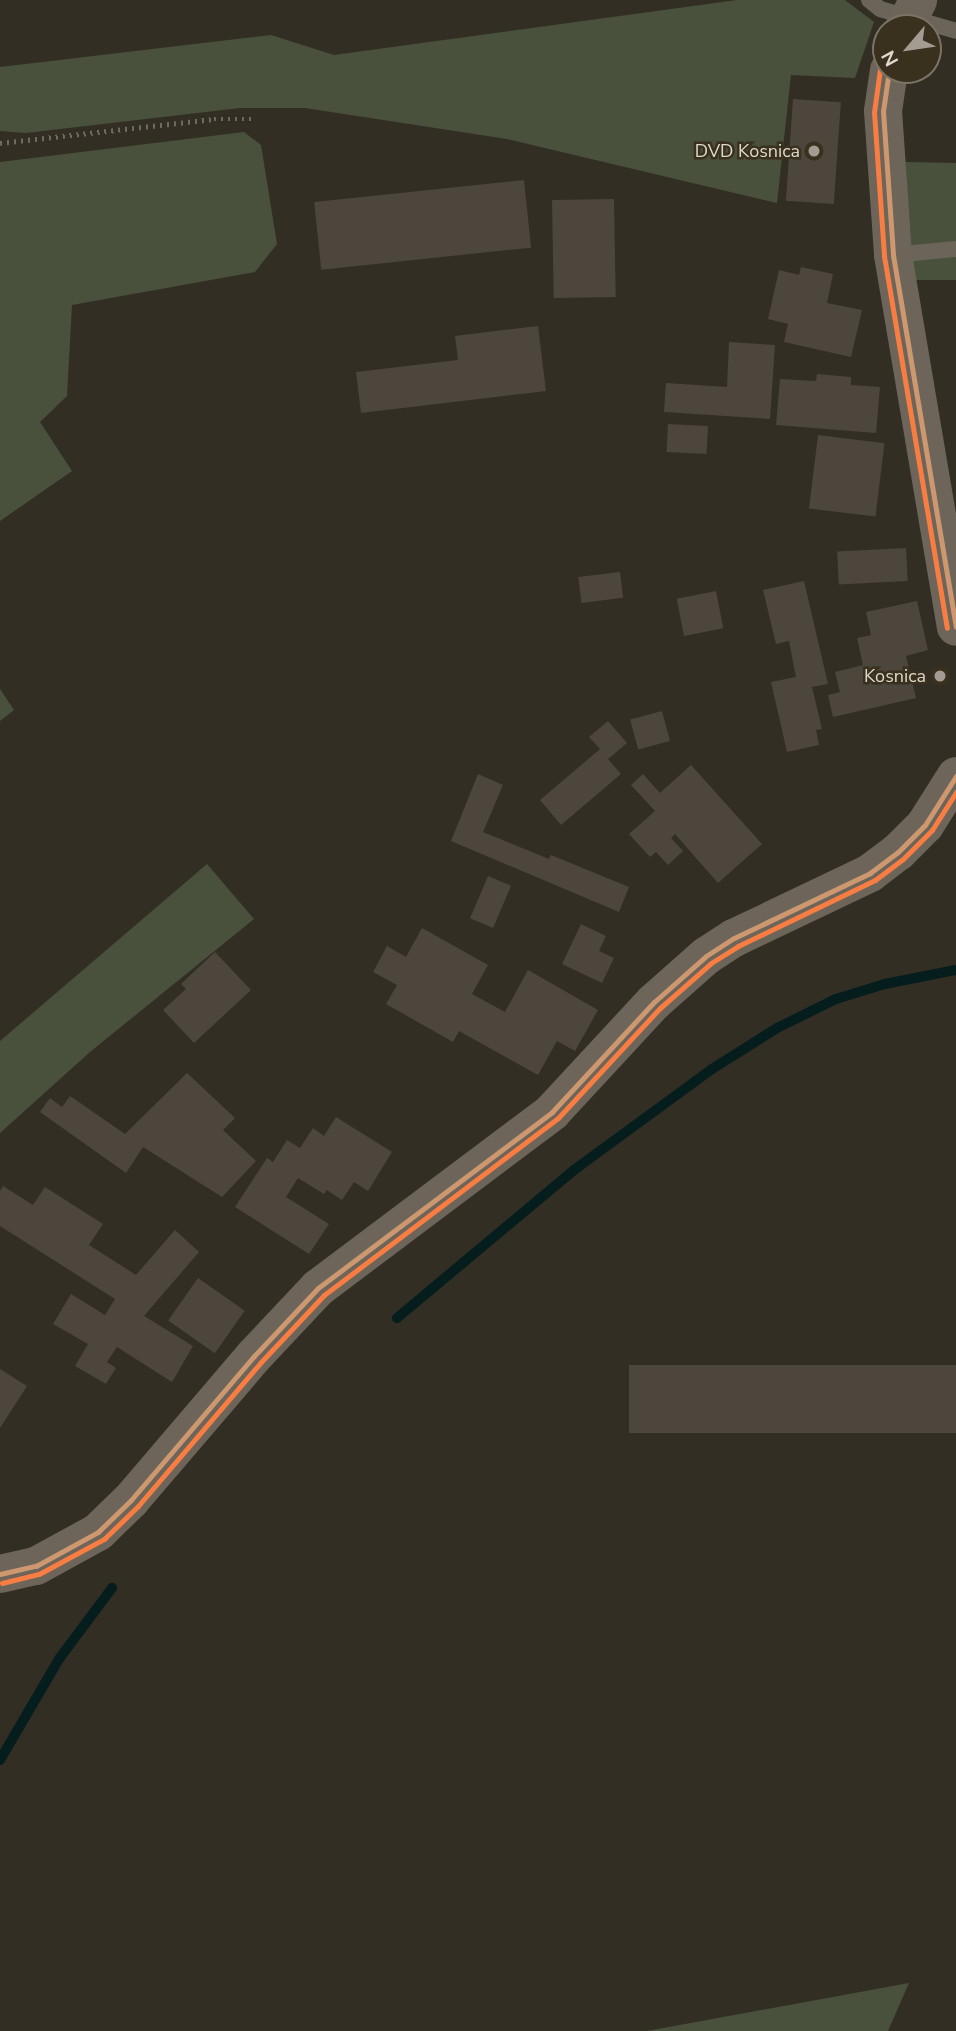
<!DOCTYPE html>
<style>
body{margin:0}
#map{position:relative;width:956px;height:2031px;overflow:hidden;background:#332e24;font-family:"Nunito Sans",sans-serif}
div>[style]{position:absolute}
[style*='--x']{left:calc(var(--x)*1px);top:calc(var(--y)*1px);width:calc(var(--w)*1px);rotate:calc(var(--a)*1deg)}
.green>*{inset:0;background:#49513c}
.stream>*{height:10px;margin:-5px;padding:0 5px;transform-origin:5px;border-radius:5px;background:#061d1e}
.building>*{inset:0;background:#4c463c;transform-origin:0 0}
.path>*{height:4.5px;margin-top:-2.25px;transform-origin:0;background:repeating-linear-gradient(90deg,#6e6a60 0 2px,transparent 0 7px)}
.lane>*{height:16px;margin:-8px;padding:0 8px;transform-origin:8px;border-radius:8px;background:#6a6459}
.secondary>*{height:38px;margin:-19px;padding:0 19px;transform-origin:19px;border-radius:19px;background:#6d6559}
.bus-1>*{height:5px;margin:-2.5px;padding:0 2.5px;transform-origin:2.5px;border-radius:2.5px;background:#cd976f}
.bus-2>*{height:5px;margin:-2.5px;padding:0 2.5px;transform-origin:2.5px;border-radius:2.5px;background:#f77d43}
.dots>*{width:19px;height:19px;translate:-50% -50%;box-sizing:border-box;border:4px solid #39301e;border-radius:50%}
span{translate:-50% -50%;white-space:nowrap;text-align:center;line-height:1.15;-webkit-text-stroke:5px #39301e;paint-order:stroke}
.poi-label{font-size:18px;color:#ded8cd}
.right{translate:-100% -50%;text-align:right}
.north{position:absolute;left:872px;top:14px;width:70px;height:70px;box-sizing:border-box;background:#39301e;border:2px solid #7b7364;border-radius:50%;rotate:241deg;font-size:19px;font-weight:700;line-height:28px;text-align:center;color:#ded8cd}
.north::after{content:'';display:block;margin:auto;width:24px;height:32px;background:#a29c92;clip-path:polygon(50% 0,100% 100%,50% 72%,0 100%)}
</style>
<div id="map">
<div class="green">
<div style="clip-path:polygon(737px 0,845px 0,874px 22px,855px 78px,791px 75px,777px 203px,507px 139px,305px 108px,240px 108px,26px 133px,0 131px,0 67px,271px 35px,334px 55px)"></div>
<div style="clip-path:polygon(244px 132px,261px 145px,277px 244px,255px 272px,72px 305px,67px 396px,40px 422px,72px 471px,0 521px,0 162px)"></div>
<div style="clip-path:polygon(905px 162px,956px 163px,956px 280px,914px 280px)"></div>
<div style="clip-path:polygon(0 689px,14px 710px,0 721px)"></div>
<div style="clip-path:polygon(207px 864px,254px 919px,90px 1052px,0 1133px,0 1041px)"></div>
<div style="clip-path:polygon(909px 1983px,888px 2031px,647px 2031px)"></div>
</div>
<div class="stream">
<div style="--x:397;--y:1318;--w:231;--a:-39.9"></div>
<div style="--x:574;--y:1170;--w:171;--a:-36.2"></div>
<div style="--x:712;--y:1069;--w:77;--a:-32.2"></div>
<div style="--x:777;--y:1028;--w:66;--a:-26.2"></div>
<div style="--x:836;--y:999;--w:51;--a:-17"></div>
<div style="--x:885;--y:984;--w:72;--a:-11.2"></div>
<div style="--x:0;--y:1760;--w:117;--a:-59.7"></div>
<div style="--x:59;--y:1659;--w:89;--a:-53.3"></div>
</div>
<div class="building">
<div style="left:793px;top:99px;width:48px;height:102px;rotate:4deg"></div>
<div style="left:524px;top:180px;width:68px;height:211px;rotate:84deg"></div>
<div style="left:614px;top:199px;width:98px;height:62px;rotate:89deg"></div>
<div style="clip-path:polygon(801px 267px,833px 274px,827px 303px,862px 310px,851px 357px,784px 342px,788px 324px,768px 319px,779px 270px,799px 275px)"></div>
<div style="clip-path:polygon(538px 326px,546px 391px,361px 413px,356px 372px,458px 360px,455px 336px)"></div>
<div style="clip-path:polygon(729px 342px,775px 345px,770px 419px,664px 412px,666px 383px,727px 387px)"></div>
<div style="clip-path:polygon(817px 374px,851px 377px,851px 385px,880px 387px,876px 433px,776px 425px,780px 379px,816px 381px)"></div>
<div style="left:668px;top:424px;width:40px;height:28px;rotate:3deg"></div>
<div style="left:818px;top:435px;width:67px;height:74px;rotate:7deg"></div>
<div style="left:906px;top:548px;width:33px;height:69px;rotate:87deg"></div>
<div style="left:620px;top:572px;width:26px;height:42px;rotate:83deg"></div>
<div style="clip-path:polygon(804px 581px,828px 684px,812px 687px,822px 729px,816px 730px,819px 745px,787px 752px,771px 682px,796px 677px,789px 641px,776px 644px,763px 590px)"></div>
<div style="left:716px;top:591px;width:38px;height:40px;rotate:79deg"></div>
<div style="clip-path:polygon(917px 601px,928px 650px,906px 656px,916px 698px,833px 717px,828px 695px,840px 692px,835px 672px,863px 665px,857px 638px,871px 635px,866px 612px)"></div>
<div style="left:662px;top:711px;width:31px;height:33px;rotate:75deg"></div>
<div style="clip-path:polygon(608px 721px,627px 743px,608px 759px,621px 774px,561px 825px,540px 800px,600px 749px,589px 737px)"></div>
<div style="clip-path:polygon(691px 765px,762px 844px,718px 883px,675px 834px,671px 838px,683px 851px,668px 865px,656px 852px,650px 857px,629px 834px,655px 811px,631px 785px,643px 774px,660px 793px)"></div>
<div style="clip-path:polygon(478px 774px,503px 785px,483px 832px,549px 859px,551px 855px,629px 887px,619px 912px,451px 841px)"></div>
<div style="left:488px;top:876px;width:25px;height:46px;rotate:23deg"></div>
<div style="clip-path:polygon(581px 924px,606px 936px,599px 951px,614px 958px,602px 983px,562px 964px)"></div>
<div style="clip-path:polygon(422px 928px,488px 965px,472px 994px,505px 1012px,528px 970px,598px 1010px,575px 1051px,557px 1041px,538px 1075px,459px 1031px,453px 1042px,386px 1004px,397px 985px,373px 972px,387px 946px,406px 957px)"></div>
<div style="clip-path:polygon(215px 952px,251px 990px,194px 1043px,163px 1010px,186px 989px,181px 984px)"></div>
<div style="clip-path:polygon(187px 1073px,235px 1118px,223px 1130px,256px 1161px,222px 1197px,143px 1147px,126px 1173px,40px 1112px,50px 1098px,62px 1107px,70px 1096px,125px 1134px)"></div>
<div style="clip-path:polygon(336px 1117px,392px 1152px,368px 1191px,354px 1182px,342px 1200px,327px 1190px,324px 1194px,298px 1178px,286px 1197px,329px 1224px,309px 1254px,235px 1207px,267px 1158px,273px 1162px,287px 1140px,300px 1148px,313px 1128px,324px 1136px)"></div>
<div style="clip-path:polygon(3px 1186px,33px 1205px,45px 1187px,103px 1224px,89px 1245px,136px 1275px,175px 1230px,199px 1252px,144px 1316px,193px 1346px,172px 1382px,117px 1347px,107px 1362px,116px 1368px,106px 1384px,75px 1366px,88px 1344px,53px 1324px,71px 1294px,105px 1315px,115px 1299px,0 1226px,0 1191px)"></div>
<div style="left:198px;top:1278px;width:57px;height:52px;rotate:35deg"></div>
<div style="left:956px;top:1365px;width:68px;height:327px;rotate:90deg"></div>
<div style="clip-path:polygon(0 1369px,27px 1386px,0 1428px)"></div>
</div>
<div class="path">
<div style="--x:0;--y:143;--w:215;--a:-6.4"></div>
<div style="--x:214;--y:119;--w:38;--a:0"></div>
</div>
<div class="lane">
<div style="--x:869;--y:0;--w:14;--a:39"></div>
<div style="--x:880;--y:9;--w:79;--a:16.1"></div>
<div style="--x:893;--y:255;--w:63;--a:-5.4"></div>
</div>
<div class="secondary">
<div style="--x:904;--y:28;--w:31;--a:-63"></div>
<div style="--x:889;--y:70;--w:41;--a:98.3"></div>
<div style="--x:883;--y:111;--w:144;--a:86"></div>
<div style="--x:893;--y:255;--w:377;--a:80.4"></div>
<div style="--x:0;--y:1574;--w:37;--a:-13"></div>
<div style="--x:36;--y:1566;--w:71;--a:-28.7"></div>
<div style="--x:98;--y:1532;--w:46;--a:-44.1"></div>
<div style="--x:131;--y:1500;--w:189;--a:-49.5"></div>
<div style="--x:254;--y:1356;--w:93;--a:-46.7"></div>
<div style="--x:318;--y:1288;--w:293;--a:-36.9"></div>
<div style="--x:552;--y:1112;--w:150;--a:-47.2"></div>
<div style="--x:654;--y:1002;--w:69;--a:-41.5"></div>
<div style="--x:706;--y:956;--w:33;--a:-33"></div>
<div style="--x:734;--y:938;--w:151;--a:-25.5"></div>
<div style="--x:870;--y:873;--w:35;--a:-37"></div>
<div style="--x:898;--y:852;--w:38;--a:-45"></div>
<div style="--x:925;--y:825;--w:58;--a:-57.7"></div>
</div>
<div class="bus-1">
<div style="--x:889;--y:70;--w:41;--a:98.3"></div>
<div style="--x:883;--y:111;--w:144;--a:86"></div>
<div style="--x:893;--y:255;--w:377;--a:80.4"></div>
<div style="--x:0;--y:1574;--w:37;--a:-13"></div>
<div style="--x:36;--y:1566;--w:71;--a:-28.7"></div>
<div style="--x:98;--y:1532;--w:46;--a:-44.1"></div>
<div style="--x:131;--y:1500;--w:189;--a:-49.5"></div>
<div style="--x:254;--y:1356;--w:93;--a:-46.7"></div>
<div style="--x:318;--y:1288;--w:293;--a:-36.9"></div>
<div style="--x:552;--y:1112;--w:150;--a:-47.2"></div>
<div style="--x:654;--y:1002;--w:69;--a:-41.5"></div>
<div style="--x:706;--y:956;--w:33;--a:-33"></div>
<div style="--x:734;--y:938;--w:151;--a:-25.5"></div>
<div style="--x:870;--y:873;--w:35;--a:-37"></div>
<div style="--x:898;--y:852;--w:38;--a:-45"></div>
<div style="--x:925;--y:825;--w:58;--a:-57.7"></div>
</div>
<div class="bus-2">
<div style="--x:880;--y:69;--w:43;--a:97.9"></div>
<div style="--x:874;--y:112;--w:144;--a:86"></div>
<div style="--x:884;--y:256;--w:377;--a:80.4"></div>
<div style="--x:2;--y:1583;--w:38;--a:-14"></div>
<div style="--x:39;--y:1574;--w:74;--a:-28.3"></div>
<div style="--x:104;--y:1539;--w:47;--a:-44.1"></div>
<div style="--x:138;--y:1506;--w:189;--a:-49.5"></div>
<div style="--x:261;--y:1362;--w:92;--a:-46.8"></div>
<div style="--x:324;--y:1295;--w:293;--a:-37.1"></div>
<div style="--x:558;--y:1118;--w:150;--a:-47.2"></div>
<div style="--x:660;--y:1008;--w:68;--a:-41.4"></div>
<div style="--x:711;--y:963;--w:32;--a:-32"></div>
<div style="--x:738;--y:946;--w:152;--a:-25.7"></div>
<div style="--x:875;--y:880;--w:35;--a:-37"></div>
<div style="--x:903;--y:859;--w:41;--a:-45"></div>
<div style="--x:932;--y:830;--w:45;--a:-57.7"></div>
</div>
<div class="dots">
<div style="left:814px;top:151px;background:#a29c92"></div>
<div style="left:940px;top:676px;background:#a29c92"></div>
</div>
<div class="poi-label">
<span class="right" style="left:800px;top:151px">DVD Kosnica</span>
<span class="right" style="left:926px;top:676px">Kosnica</span>
</div>
<div class="north">N</div>
</div>
